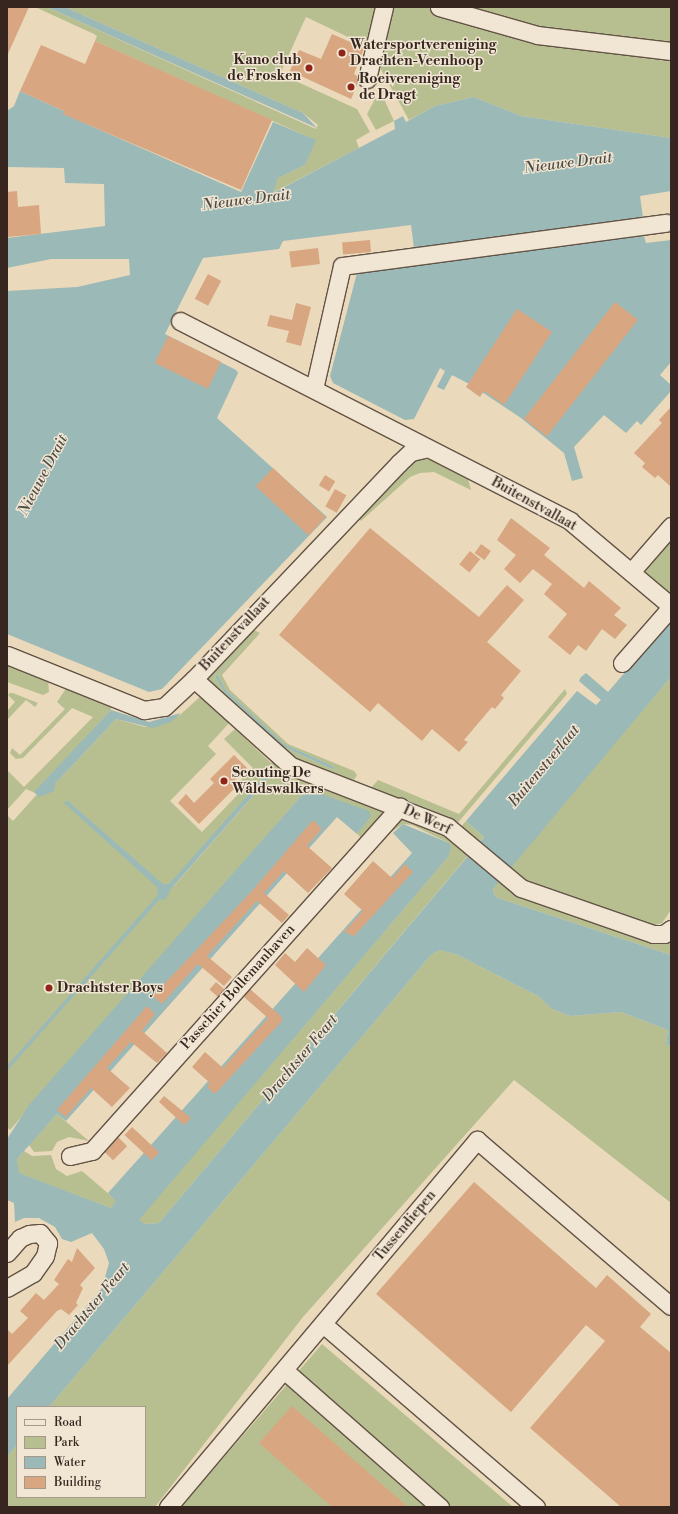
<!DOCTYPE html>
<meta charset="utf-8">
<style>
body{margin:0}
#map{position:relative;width:678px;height:1514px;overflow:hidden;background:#ead9bb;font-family:"Libre Bodoni",serif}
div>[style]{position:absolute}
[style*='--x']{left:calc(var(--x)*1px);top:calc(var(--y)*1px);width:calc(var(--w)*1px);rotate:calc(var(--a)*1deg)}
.green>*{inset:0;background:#b7bf90;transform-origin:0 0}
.water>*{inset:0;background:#9ab9b7}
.building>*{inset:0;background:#d8a680;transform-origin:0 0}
.roads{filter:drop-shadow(1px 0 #635346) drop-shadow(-1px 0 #635346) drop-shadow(0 1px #635346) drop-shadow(0 -1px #635346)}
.minor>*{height:17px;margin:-8.5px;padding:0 8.5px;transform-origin:8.5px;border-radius:8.5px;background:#f1e6d3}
.dots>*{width:11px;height:11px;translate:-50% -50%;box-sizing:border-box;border:2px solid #f1e6d3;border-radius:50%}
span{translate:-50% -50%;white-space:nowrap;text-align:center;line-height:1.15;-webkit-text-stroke:3px #f1e6d3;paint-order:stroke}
.poi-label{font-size:14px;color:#36261f;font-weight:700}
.left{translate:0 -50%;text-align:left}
.right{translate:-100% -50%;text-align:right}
.street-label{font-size:14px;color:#36261f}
.water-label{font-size:15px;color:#4f4b45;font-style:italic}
.frame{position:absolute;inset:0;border:8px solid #36261f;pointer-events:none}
.legend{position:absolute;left:16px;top:1406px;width:130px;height:92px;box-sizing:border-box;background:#f1e6d3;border:1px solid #a6998b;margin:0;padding:5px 7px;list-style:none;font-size:12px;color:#36261f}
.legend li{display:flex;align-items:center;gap:8px;height:20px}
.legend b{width:20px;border:1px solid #a6998b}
</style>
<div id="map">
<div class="green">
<div style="clip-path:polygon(35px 7px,47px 7px,316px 129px,318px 125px,303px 113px,65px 7px,381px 7px,371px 48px,306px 17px,280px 74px,357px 109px,370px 132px,356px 140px,359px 148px,272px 193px,278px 178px,305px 165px,315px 140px,95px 41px,97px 36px,94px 34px)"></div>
<div style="clip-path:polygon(388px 7px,671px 7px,671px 138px,521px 116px,474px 97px,435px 106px,409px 120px,375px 59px)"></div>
<div style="clip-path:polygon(376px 97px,384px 99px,394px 121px,376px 130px,367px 114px)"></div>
<div style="clip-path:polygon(432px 459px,467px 475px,471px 490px,434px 472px,420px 473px,410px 477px,361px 521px,356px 515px,413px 460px)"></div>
<div style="clip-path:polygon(671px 533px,671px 593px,669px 593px,663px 592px,639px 570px)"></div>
<div style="clip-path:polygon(evenodd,251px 629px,260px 633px,222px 675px,230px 690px,288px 744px,354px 771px,357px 775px,354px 780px,303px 766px,204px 679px,251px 629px,254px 635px,218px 675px,225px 689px,284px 744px,333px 766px,334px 770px,284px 747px,224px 692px,215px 677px,254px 635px)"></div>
<div style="clip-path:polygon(7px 661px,48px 680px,49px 692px,43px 695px,7px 682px)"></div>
<div style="clip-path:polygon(671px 677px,671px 910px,662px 923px,650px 927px,527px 885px,507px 870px)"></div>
<div style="clip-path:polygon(67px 687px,111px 704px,111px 710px,35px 793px,26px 789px,7px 810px,7px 770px,24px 787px,93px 717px,72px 708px,23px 758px,16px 759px,10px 753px,12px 748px,20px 755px,65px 709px,57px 702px)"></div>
<div style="clip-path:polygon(565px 689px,567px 694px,455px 826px,371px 788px,378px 780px,459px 814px)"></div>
<div style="clip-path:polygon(10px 693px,13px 693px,38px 703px,35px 707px,26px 700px,7px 720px,7px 711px,15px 702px,8px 695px)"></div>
<div style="clip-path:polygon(evenodd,203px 694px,230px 722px,208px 746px,216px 754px,170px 801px,202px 832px,242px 790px,237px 784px,253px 768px,224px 739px,235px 729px,271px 763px,274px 760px,386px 810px,364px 840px,357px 834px,370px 816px,303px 794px,10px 1130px,7px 1127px,7px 815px,13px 821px,49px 781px,55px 784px,116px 719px,145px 727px,180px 715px,203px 694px,275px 771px,174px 886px,173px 886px,171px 883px,275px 771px)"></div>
<div style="clip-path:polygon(398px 816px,433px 826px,471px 852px,159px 1223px,145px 1224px,138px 1220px,448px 857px,449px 843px,412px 825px,403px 824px,388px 834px,385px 831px)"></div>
<div style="left:466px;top:821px;width:24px;height:11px;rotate:42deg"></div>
<div style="clip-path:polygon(499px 880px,658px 940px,666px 943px,671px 940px,671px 955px,498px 898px,494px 894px,493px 889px)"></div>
<div style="clip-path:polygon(440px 950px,458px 955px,538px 996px,552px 1009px,570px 1016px,621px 1012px,668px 1030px,666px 1044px,671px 1047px,671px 1203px,514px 1080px,303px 1317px,155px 1507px,7px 1507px,7px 1457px,17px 1445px,17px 1497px,145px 1497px,145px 1407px,49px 1407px,431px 955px)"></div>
<div style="clip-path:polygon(57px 1114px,89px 1141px,69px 1137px,57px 1142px,52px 1151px,34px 1152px,29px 1145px)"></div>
<div style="clip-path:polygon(24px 1151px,32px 1156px,51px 1155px,56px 1169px,67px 1176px,82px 1171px,117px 1201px,111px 1208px,18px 1173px,17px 1159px)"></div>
<div style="clip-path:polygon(322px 1344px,513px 1507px,181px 1507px)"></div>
</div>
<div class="water">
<div style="clip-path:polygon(47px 7px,65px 7px,303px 113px,317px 128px)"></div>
<div style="clip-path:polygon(20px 91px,64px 111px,64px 114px,241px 192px,273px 122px,316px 140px,305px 165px,278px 178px,273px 193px,395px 129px,394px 121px,403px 116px,406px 122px,435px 106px,474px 97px,521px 116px,671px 138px,671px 191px,640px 196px,643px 218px,414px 248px,411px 225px,283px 241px,279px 249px,203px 258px,165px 334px,236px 370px,238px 373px,217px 418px,327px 517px,162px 689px,149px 692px,7px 634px,7px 291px,77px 287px,130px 275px,129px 259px,51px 259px,7px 268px,7px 238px,105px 226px,104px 184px,65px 183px,64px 168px,7px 167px,7px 111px,14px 106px)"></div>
<div style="clip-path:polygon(644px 236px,646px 243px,671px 240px,671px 362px,660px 375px,671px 385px,671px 391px,641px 425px,637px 421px,626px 433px,604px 415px,574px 447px,583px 478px,572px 481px,564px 453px,521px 418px,473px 386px,452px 375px,444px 390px,437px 387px,445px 371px,440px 368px,414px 419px,405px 420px,333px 383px,330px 376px,357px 273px)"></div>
<div style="clip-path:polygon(671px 619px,671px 677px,493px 889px,494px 894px,498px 898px,671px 955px,671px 1047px,666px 1044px,668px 1030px,621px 1012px,570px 1016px,552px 1009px,538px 996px,458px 955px,440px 950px,431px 955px,49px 1407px,17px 1407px,17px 1445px,7px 1457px,7px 1399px,102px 1288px,109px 1263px,104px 1249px,92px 1233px,71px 1242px,62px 1239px,55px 1227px,39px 1218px,24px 1218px,15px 1222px,14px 1203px,7px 1200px,7px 1139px,29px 1105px,303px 794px,318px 793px,369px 811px,371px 816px,357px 834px,337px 817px,66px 1121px,57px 1114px,17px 1159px,19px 1173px,111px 1208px,116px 1201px,108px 1193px,412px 853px,393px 833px,403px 824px,449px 843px,451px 848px,448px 857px,139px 1220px,145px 1224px,159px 1223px,484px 837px,466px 821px,577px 691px,596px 705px,601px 700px,579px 681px,581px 677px,586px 673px,608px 692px)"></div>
<div style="clip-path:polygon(254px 635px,218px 675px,225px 689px,284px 744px,333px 766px,334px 770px,284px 747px,224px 692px,215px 677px)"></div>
<div style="clip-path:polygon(111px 710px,149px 722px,181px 713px,171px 722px,153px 728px,116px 719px,55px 784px,54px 791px,39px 797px,34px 792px)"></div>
<div style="clip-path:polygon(272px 768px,275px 771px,171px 889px,166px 899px,159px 900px,7px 1071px,7px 1066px,158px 895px,157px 887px,63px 802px,68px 801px,163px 884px,169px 884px)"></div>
</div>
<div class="building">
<div style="clip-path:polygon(7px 7px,29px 7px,7px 56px)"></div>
<div style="clip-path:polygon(332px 34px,364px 48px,354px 74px,357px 76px,358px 83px,351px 99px,290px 71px,299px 50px,321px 59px)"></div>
<div style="clip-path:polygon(95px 41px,272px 120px,241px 190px,63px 114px,64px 111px,20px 91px,41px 45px,85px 64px)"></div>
<div style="clip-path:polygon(17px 191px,18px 207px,39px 205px,41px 234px,7px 237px,7px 192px)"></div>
<div style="left:370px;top:240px;width:12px;height:28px;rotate:85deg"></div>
<div style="left:318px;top:248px;width:16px;height:29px;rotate:83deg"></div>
<div style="left:208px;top:274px;width:15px;height:28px;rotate:28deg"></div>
<div style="left:615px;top:302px;width:29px;height:148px;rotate:38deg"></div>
<div style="clip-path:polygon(296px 303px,311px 307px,301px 346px,286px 342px,289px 331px,267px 326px,270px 315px,292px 320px)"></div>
<div style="clip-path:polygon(517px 309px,552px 332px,504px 405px,484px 391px,480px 397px,466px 387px)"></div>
<div style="left:168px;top:336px;width:59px;height:30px;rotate:26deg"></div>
<div style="clip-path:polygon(671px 407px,671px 487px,658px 475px,655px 478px,642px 467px,645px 463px,634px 453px,662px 423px,659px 420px)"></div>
<div style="left:273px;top:468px;width:72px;height:25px;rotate:43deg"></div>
<div style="left:325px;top:475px;width:12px;height:12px;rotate:31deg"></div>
<div style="left:335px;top:489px;width:13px;height:20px;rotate:29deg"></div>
<div style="clip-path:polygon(511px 518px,550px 548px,544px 555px,584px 588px,589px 581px,621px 608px,614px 615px,627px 625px,615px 639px,602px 629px,586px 651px,578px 645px,570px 655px,548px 637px,567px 614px,544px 594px,552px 584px,533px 569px,520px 583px,504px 569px,516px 555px,497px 540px)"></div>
<div style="clip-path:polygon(370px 528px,479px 617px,507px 585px,524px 600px,487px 642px,521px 671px,501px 695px,504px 698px,495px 709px,492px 707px,464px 740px,468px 742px,459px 752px,432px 729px,422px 741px,378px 703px,370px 712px,279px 635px)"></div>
<div style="left:481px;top:544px;width:12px;height:11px;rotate:35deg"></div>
<div style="left:470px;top:551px;width:13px;height:17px;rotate:39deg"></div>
<div style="clip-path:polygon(234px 755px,247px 768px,231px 784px,235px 788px,199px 824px,178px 803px,186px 794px,194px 803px,214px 783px,210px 779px)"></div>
<div style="clip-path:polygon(313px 820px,322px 829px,307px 846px,332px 868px,308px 893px,284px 871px,264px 893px,289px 915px,282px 923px,257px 901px,207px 956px,232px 977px,224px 986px,198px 964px,162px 1004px,153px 996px,252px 891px)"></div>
<div style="clip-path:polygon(373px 861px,392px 878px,405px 864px,413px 872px,354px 936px,344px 932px,363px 911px,344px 894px)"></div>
<div style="clip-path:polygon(307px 948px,326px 965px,304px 992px,275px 965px,285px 953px,295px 962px)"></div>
<div style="left:216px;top:982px;width:11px;height:10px;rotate:41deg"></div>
<div style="clip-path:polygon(250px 989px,282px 1017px,282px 1021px,215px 1094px,207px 1087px,210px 1083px,192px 1067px,205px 1052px,223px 1068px,268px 1018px,244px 997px)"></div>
<div style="clip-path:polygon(147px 1006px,155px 1014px,142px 1031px,167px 1053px,157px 1063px,131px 1042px,107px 1068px,130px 1088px,112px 1107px,91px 1088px,66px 1117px,57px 1110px)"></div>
<div style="clip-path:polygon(164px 1096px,191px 1118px,184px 1125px,159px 1102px)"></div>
<div style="left:132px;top:1127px;width:37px;height:11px;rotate:43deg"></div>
<div style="left:118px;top:1137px;width:13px;height:20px;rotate:45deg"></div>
<div style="clip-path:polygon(474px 1182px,596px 1288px,607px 1275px,651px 1314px,640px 1327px,671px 1353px,671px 1507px,621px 1507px,530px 1428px,605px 1341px,586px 1325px,511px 1412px,376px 1294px)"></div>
<div style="clip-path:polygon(77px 1248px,95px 1268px,80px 1285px,83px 1288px,76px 1303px,78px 1305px,69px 1315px,61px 1309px,57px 1311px,7px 1366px,7px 1329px,12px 1334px,28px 1318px,20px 1311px,36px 1293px,44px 1300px,59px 1284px,54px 1280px,68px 1259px,72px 1262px)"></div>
<div style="clip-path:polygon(292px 1406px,408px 1507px,332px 1507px,259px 1443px)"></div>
</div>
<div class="roads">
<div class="minor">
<div style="--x:439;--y:7;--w:102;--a:15.9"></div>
<div style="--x:537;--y:35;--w:135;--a:6.8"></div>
<div style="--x:367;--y:79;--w:74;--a:-76.7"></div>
<div style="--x:180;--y:321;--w:438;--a:27.1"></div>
<div style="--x:570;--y:521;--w:132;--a:40.1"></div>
<div style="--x:314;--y:389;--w:126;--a:-77.2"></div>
<div style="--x:342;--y:266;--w:327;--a:-7.6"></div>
<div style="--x:631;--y:572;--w:61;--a:-49"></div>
<div style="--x:7;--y:655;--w:148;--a:21.9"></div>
<div style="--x:144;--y:710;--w:20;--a:-9"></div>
<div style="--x:164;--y:707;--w:41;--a:-43"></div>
<div style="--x:194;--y:679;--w:298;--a:-46.5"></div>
<div style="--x:399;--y:463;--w:16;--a:-43"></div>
<div style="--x:411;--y:452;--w:17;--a:-13"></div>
<div style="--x:622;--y:663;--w:74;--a:-48.8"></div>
<div style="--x:194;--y:679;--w:130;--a:41.9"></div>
<div style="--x:291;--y:766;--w:168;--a:21.2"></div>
<div style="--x:448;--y:827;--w:95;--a:39.9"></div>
<div style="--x:521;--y:888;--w:140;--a:19.2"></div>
<div style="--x:653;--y:934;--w:11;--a:0"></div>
<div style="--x:664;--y:934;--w:9;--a:-36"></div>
<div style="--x:70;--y:1156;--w:23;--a:-13"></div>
<div style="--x:92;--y:1151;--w:462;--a:-48.2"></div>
<div style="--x:7;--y:1253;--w:20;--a:-49"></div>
<div style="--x:20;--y:1238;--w:10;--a:-24"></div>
<div style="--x:29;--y:1234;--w:11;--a:-5"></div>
<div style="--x:40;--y:1233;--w:13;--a:51"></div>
<div style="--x:48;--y:1243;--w:13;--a:103"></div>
<div style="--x:45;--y:1256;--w:21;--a:125"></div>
<div style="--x:33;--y:1273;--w:30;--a:150"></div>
<div style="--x:323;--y:1324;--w:281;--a:40.7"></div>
<div style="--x:284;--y:1370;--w:208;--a:41.3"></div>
<div style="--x:168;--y:1507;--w:480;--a:-49.9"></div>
<div style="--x:477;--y:1140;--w:255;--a:40.6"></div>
</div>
</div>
<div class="dots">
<div style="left:342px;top:53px;background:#8f2418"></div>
<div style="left:309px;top:68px;background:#8f2418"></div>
<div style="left:351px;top:87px;background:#8f2418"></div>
<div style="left:224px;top:781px;background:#8f2418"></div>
<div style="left:49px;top:988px;background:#8f2418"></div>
</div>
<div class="poi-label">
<span class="left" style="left:350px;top:53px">Watersportvereniging<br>Drachten-Veenhoop</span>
<span class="right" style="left:301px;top:68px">Kano club<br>de Frosken</span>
<span class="left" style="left:359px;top:87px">Roeivereniging<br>de Dragt</span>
<span class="left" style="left:232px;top:781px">Scouting De<br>Wâldswalkers</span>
<span class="left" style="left:57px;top:988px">Drachtster Boys</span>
</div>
<div class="street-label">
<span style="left:534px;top:504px;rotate:29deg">Buitenstvallaat</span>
<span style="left:235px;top:634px;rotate:-47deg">Buitenstvallaat</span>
<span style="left:427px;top:820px;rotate:25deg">De Werf</span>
<span style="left:238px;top:987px;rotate:-48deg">Passchier Bollemanhaven</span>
<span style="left:405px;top:1226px;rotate:-50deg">Tussendiepen</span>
</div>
<div class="water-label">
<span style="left:568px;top:163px;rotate:-7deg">Nieuwe Drait</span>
<span style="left:246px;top:200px;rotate:-7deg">Nieuwe Drait</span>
<span style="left:43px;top:475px;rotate:-62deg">Nieuwe Drait</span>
<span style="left:544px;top:766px;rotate:-50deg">Buitenstverlaat</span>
<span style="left:300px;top:1058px;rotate:-50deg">Drachtster Feart</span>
<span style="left:92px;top:1306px;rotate:-50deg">Drachtster Feart</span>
</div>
<div class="frame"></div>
<ul class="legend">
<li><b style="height:5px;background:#f1e6d3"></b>Road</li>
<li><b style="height:11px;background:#b7bf90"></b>Park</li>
<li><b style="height:11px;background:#9ab9b7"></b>Water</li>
<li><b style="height:11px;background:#d8a680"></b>Building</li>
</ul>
</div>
